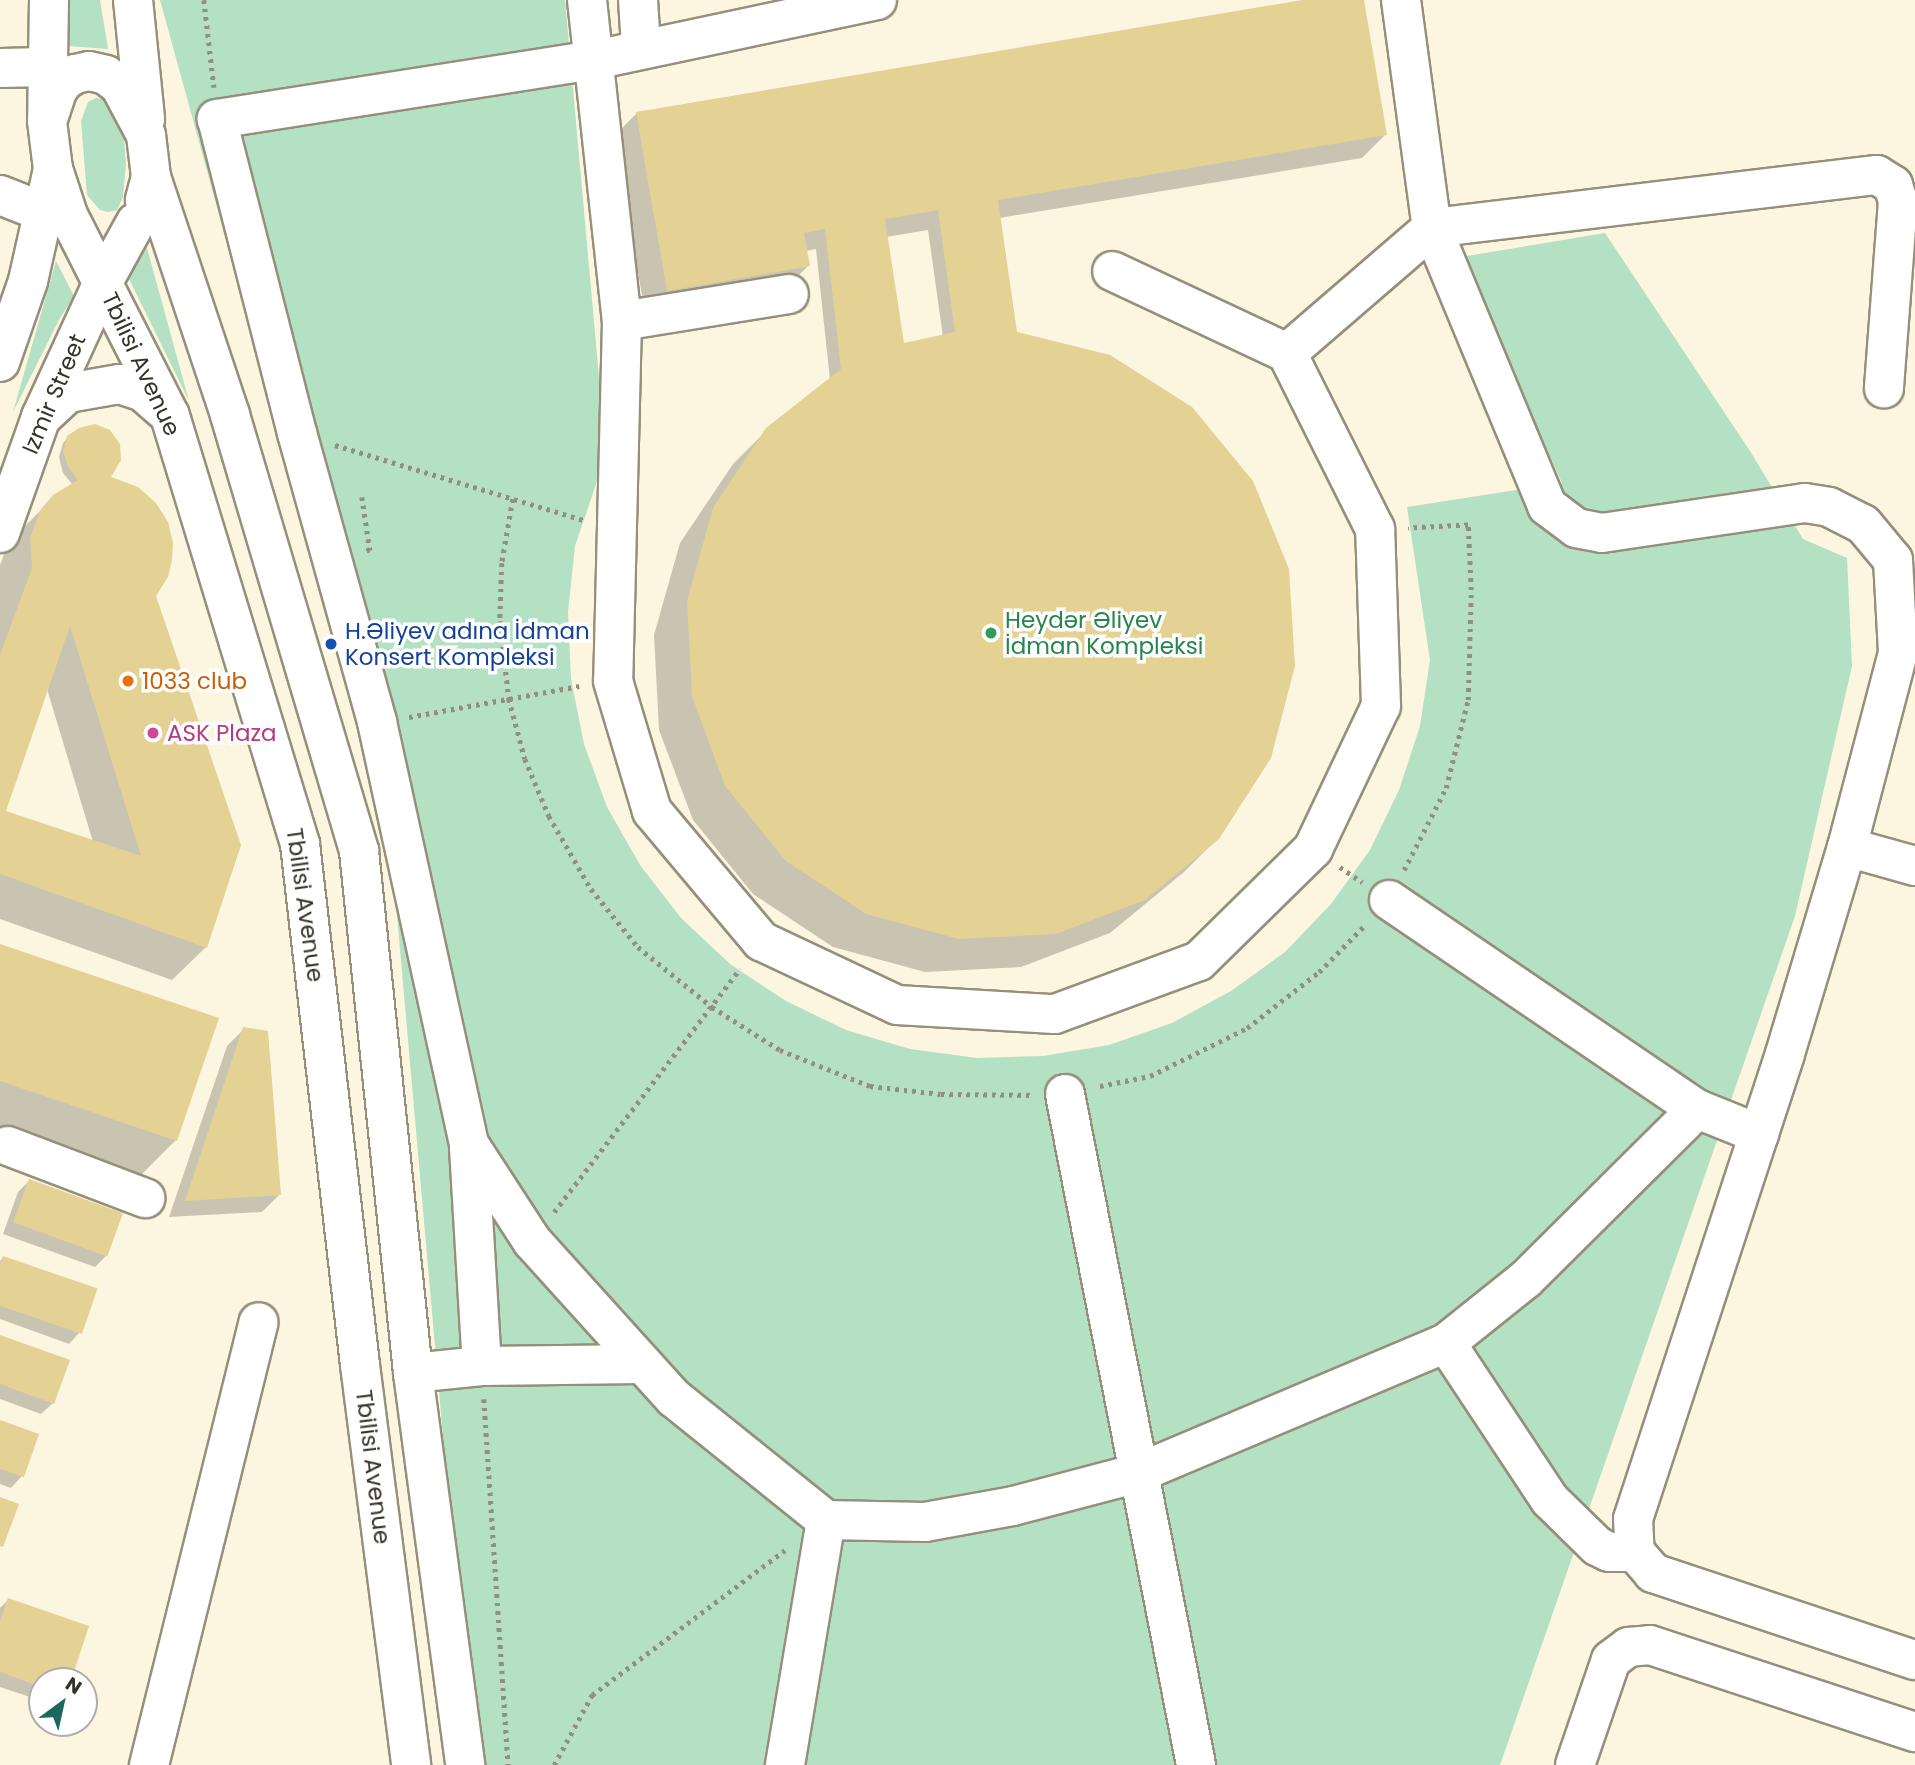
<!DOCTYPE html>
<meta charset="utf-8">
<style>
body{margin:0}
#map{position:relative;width:1915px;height:1765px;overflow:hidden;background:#fcf5df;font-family:Poppins,sans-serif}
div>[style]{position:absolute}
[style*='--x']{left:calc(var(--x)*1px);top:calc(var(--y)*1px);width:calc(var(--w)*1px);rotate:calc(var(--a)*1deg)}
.green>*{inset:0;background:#b4e0c4}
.shadow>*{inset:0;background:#0003}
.building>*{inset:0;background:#e4d194;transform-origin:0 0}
.path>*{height:4.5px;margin-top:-2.25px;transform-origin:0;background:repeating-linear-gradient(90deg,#938e80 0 3.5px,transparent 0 8.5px)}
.roads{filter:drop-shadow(2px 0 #958f7b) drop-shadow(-2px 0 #958f7b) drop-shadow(0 2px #958f7b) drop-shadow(0 -2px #958f7b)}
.minor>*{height:38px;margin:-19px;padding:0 19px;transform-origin:19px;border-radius:19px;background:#fff}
.major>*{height:38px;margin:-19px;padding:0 19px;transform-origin:19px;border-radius:19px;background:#fff}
.dots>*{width:19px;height:19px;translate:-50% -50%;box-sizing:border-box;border:4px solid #fff;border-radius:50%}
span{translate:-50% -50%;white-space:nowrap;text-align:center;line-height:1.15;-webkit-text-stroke:7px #fff;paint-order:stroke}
.street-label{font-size:23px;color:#35322a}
.leisure-label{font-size:23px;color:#27864d}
.left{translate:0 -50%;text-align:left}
.transit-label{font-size:23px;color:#164399}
.food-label{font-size:23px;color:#c56008}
.hotel-label{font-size:23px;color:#b23c85}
.north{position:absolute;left:28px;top:1667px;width:70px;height:70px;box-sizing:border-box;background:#fff;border:2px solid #aeadaa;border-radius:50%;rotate:33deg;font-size:19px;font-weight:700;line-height:28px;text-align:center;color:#35322a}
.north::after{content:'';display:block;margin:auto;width:24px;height:32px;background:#1e675e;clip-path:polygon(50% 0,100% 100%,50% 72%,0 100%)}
</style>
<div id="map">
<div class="green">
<div style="clip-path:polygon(70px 0,100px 0,108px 49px,68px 46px)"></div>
<div style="clip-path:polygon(160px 0,565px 0,606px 455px,575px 546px,568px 612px,571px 679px,584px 744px,607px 807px,640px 865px,681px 918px,730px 964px,786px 1001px,846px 1030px,910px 1049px,977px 1058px,1043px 1056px,1109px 1045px,1172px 1023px,1231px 991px,1285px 952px,1331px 904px,1370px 850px,1399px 790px,1420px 726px,1430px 660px,1407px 507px,1562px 483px,1461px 257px,1605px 233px,1750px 451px,1803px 539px,1847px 558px,1852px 666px,1795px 916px,1500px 1765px,472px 1765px,390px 836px)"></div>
<div style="clip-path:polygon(96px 98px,107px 100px,123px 127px,126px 163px,123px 197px,117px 210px,108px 212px,100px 210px,87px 195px,81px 121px,88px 102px)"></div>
<div style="clip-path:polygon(147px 248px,189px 401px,128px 277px)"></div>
<div style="clip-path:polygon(56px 261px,74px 296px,59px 320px,13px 412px)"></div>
</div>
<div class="shadow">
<div style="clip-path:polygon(evenodd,1312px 0,1362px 0,1385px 135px,1362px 158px,999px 218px,1015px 333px,1218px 838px,1184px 872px,1110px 933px,1021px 967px,925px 972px,833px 947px,753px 894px,693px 820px,659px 730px,654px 635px,680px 543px,733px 464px,767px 430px,830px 380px,816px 249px,805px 251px,808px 266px,785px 289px,645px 312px,614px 136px,637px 113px,1312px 0,928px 230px,943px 337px,897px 347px,886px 237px,928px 230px)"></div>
<div style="clip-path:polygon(evenodd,68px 437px,108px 478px,154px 596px,206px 947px,172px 980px,0 919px,0 565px,8px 544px,20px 531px,54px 497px,73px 485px,63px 473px,59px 457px,63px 443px,68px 437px,47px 689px,93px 842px,3px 812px,47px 689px)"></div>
<div style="clip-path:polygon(0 946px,176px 1140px,130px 1186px,0 1142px)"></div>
<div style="clip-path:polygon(244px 1029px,279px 1195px,262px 1212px,169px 1217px,227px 1046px)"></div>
<div style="clip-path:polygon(29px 1181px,106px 1256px,95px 1267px,3px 1234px,18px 1192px)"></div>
<div style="clip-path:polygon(3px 1258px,95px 1290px,80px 1332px,69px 1344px,0 1319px,0 1261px)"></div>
<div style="clip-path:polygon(0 1337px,53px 1403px,41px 1414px,0 1399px)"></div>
<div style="clip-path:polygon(0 1421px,37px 1435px,22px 1476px,11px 1488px,0 1484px)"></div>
<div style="clip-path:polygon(8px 1600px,69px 1681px,42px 1681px,42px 1701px,0 1687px,0 1608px)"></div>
</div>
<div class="building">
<div style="clip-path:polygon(evenodd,1302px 0,1364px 0,1387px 135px,998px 200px,1017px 332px,1110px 355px,1192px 407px,1253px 481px,1289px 569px,1295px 666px,1271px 758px,1219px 839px,1145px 900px,1056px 934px,959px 939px,866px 914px,786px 861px,725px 786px,692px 696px,687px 601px,713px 508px,766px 428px,841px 369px,825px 229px,804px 233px,810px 266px,667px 291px,636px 112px,1302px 0,938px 210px,955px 332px,904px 343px,885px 219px,938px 210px)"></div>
<div style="clip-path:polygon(evenodd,95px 424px,110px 430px,120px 444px,121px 460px,111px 477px,138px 487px,156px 503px,168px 522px,173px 543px,172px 560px,168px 577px,156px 596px,241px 845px,207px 948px,0 874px,0 655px,32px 568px,30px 537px,41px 509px,53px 495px,78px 480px,68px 467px,63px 451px,67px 436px,79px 428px,95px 424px,70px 626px,141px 856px,6px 811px,70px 626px)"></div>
<div style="clip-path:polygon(0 944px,219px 1018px,177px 1141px,0 1081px)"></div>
<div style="clip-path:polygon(243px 1027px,268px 1031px,281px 1195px,185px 1201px)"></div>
<div style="left:29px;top:1179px;width:100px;height:46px;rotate:20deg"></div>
<div style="left:3px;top:1256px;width:100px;height:48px;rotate:19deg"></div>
<div style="clip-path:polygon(0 1335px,70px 1360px,54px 1404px,0 1384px)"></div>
<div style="clip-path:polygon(0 1420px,39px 1434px,24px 1477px,0 1469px)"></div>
<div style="clip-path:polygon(0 1497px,19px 1504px,3px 1547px,0 1546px)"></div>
<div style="clip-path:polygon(8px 1598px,89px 1626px,71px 1681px,42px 1681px,42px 1687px,0 1672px,0 1621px)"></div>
</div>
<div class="path">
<div style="--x:204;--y:0;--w:88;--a:83.4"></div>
<div style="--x:335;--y:445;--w:260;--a:16.8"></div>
<div style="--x:362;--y:497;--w:54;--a:81.4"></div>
<div style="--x:370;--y:550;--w:5;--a:169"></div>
<div style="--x:513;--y:499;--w:65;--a:99.8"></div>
<div style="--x:502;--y:563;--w:58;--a:92"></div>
<div style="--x:500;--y:621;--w:79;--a:83.4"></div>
<div style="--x:509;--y:699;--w:62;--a:75.1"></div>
<div style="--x:525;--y:759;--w:62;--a:67.2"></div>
<div style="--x:549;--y:816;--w:84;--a:60.1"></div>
<div style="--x:591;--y:889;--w:75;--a:51"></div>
<div style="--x:638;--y:947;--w:95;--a:39"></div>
<div style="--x:712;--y:1007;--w:80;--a:32.3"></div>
<div style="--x:780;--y:1050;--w:97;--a:21.8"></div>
<div style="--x:870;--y:1086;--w:71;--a:6.4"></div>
<div style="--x:941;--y:1094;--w:91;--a:0.6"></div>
<div style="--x:409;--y:717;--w:173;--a:-10.3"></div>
<div style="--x:1340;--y:867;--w:27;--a:34"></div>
<div style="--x:1404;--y:870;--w:92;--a:-62.9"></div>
<div style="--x:1446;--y:788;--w:91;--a:-76"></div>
<div style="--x:1468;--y:700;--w:110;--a:-88.4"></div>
<div style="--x:1471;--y:590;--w:65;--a:-92.6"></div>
<div style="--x:1468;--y:525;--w:60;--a:177.1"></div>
<div style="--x:1100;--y:1086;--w:51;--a:-11.3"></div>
<div style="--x:1150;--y:1076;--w:108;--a:-26.3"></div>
<div style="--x:1247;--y:1028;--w:91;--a:-37.9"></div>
<div style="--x:1319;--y:972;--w:66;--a:-45.6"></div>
<div style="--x:554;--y:1212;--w:306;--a:-52.6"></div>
<div style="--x:484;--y:1399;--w:367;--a:86.2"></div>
<div style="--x:554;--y:1765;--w:80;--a:-61.5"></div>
<div style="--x:592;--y:1695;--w:241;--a:-36.9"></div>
</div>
<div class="roads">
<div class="minor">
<div style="--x:587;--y:0;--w:323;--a:83.8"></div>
<div style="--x:622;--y:321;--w:360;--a:91.4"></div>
<div style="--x:613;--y:681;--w:136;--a:73.3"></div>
<div style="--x:652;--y:811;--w:170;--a:50"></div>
<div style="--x:761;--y:941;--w:150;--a:25.2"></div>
<div style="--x:897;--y:1005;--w:158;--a:3.3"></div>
<div style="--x:1055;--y:1014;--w:153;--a:-20.2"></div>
<div style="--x:1199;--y:961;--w:160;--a:-44.5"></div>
<div style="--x:1313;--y:849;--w:158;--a:-64.6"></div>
<div style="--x:1381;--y:706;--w:177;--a:-91.9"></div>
<div style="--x:1375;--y:529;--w:197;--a:-116.6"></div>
<div style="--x:1287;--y:353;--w:193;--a:-154.9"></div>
<div style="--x:638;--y:0;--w:47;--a:86.3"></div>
<div style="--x:877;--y:0;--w:289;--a:168"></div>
<div style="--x:594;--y:60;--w:382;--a:171.1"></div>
<div style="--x:217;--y:119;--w:324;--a:75.7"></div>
<div style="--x:297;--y:433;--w:300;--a:74.5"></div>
<div style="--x:377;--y:722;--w:432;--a:77.7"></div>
<div style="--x:469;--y:1144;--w:116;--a:57"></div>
<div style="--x:532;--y:1241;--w:212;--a:47.9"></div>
<div style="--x:674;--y:1398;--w:195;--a:38.8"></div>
<div style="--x:826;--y:1520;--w:99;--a:1.2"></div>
<div style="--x:925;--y:1522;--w:89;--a:-10.3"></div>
<div style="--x:1013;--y:1506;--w:129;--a:-14.8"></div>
<div style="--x:1138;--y:1473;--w:334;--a:-22.9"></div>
<div style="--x:1446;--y:1343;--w:102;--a:-38.7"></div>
<div style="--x:1526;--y:1279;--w:241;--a:-44.8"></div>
<div style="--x:1401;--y:0;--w:230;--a:82.3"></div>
<div style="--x:1432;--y:228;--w:301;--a:67.5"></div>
<div style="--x:1547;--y:506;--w:36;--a:37"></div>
<div style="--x:1576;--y:528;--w:26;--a:11"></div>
<div style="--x:1602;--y:533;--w:205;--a:-8.4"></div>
<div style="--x:1805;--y:503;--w:24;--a:9"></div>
<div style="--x:1829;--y:507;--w:38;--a:27"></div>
<div style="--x:1863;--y:524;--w:47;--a:50.2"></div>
<div style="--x:1893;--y:560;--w:93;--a:86.9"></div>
<div style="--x:1898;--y:653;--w:201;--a:104.7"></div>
<div style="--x:1847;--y:847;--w:216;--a:106.7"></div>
<div style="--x:1785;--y:1054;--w:489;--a:108.1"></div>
<div style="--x:1633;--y:1519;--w:33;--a:87"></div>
<div style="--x:1635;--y:1552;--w:28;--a:49"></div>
<div style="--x:1653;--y:1573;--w:276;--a:18.4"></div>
<div style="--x:0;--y:68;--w:48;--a:-1.2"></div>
<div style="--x:0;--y:195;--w:46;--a:21.6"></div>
<div style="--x:622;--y:321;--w:169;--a:-9.2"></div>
<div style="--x:1287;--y:353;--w:191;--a:-40.8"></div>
<div style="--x:1432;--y:228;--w:448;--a:-6.8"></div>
<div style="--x:1877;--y:175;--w:19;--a:32"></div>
<div style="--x:1893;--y:185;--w:17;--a:73"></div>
<div style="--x:1898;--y:201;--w:188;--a:94.3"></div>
<div style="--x:1847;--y:847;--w:71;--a:15.6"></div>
<div style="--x:1389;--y:900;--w:372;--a:34.2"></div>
<div style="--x:1697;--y:1109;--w:67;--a:22"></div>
<div style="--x:1065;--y:1094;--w:684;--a:78.95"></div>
<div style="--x:8;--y:1146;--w:147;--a:20.8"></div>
<div style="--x:469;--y:1148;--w:218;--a:86.6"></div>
<div style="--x:1446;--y:1343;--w:188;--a:56.5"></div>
<div style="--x:1550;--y:1500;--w:66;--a:44.4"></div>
<div style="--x:1597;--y:1546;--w:13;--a:27"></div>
<div style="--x:1609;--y:1552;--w:26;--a:0"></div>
<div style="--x:413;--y:1373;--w:69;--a:-5.8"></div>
<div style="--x:482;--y:1366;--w:160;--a:-0.7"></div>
<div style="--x:149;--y:1765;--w:456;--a:-76.1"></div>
<div style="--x:785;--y:1765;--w:248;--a:-80.5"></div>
<div style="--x:1575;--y:1765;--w:111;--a:-71.1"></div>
<div style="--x:1611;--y:1660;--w:21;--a:-37"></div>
<div style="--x:1628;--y:1647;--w:22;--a:-5"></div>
<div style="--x:1650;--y:1645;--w:279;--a:18.2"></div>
</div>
<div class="major">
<div style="--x:49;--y:0;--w:121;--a:90.9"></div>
<div style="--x:47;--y:121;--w:48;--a:82.9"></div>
<div style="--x:53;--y:169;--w:48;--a:71.9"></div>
<div style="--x:68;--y:215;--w:225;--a:63.1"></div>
<div style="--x:170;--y:416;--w:447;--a:73.1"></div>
<div style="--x:300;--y:844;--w:524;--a:83.43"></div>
<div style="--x:360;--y:1365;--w:403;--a:82.7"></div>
<div style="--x:133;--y:0;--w:120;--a:84.2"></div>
<div style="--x:49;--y:116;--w:26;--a:-72"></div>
<div style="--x:57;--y:91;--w:12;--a:-55"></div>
<div style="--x:64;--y:81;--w:13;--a:-32"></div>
<div style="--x:75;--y:74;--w:14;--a:-12"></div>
<div style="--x:89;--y:71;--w:17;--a:13"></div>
<div style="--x:106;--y:75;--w:18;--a:38"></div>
<div style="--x:120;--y:86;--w:55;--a:62"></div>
<div style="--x:146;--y:135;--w:42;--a:83.2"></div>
<div style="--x:151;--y:177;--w:24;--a:105"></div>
<div style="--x:151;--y:177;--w:251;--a:71.6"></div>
<div style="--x:230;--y:415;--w:455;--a:73.5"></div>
<div style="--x:359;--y:851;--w:525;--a:84.09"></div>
<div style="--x:413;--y:1373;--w:395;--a:82.4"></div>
<div style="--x:0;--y:362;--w:86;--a:-70.9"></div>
<div style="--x:28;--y:281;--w:115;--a:-77.4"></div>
<div style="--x:43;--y:416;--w:34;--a:-43"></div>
<div style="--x:68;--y:393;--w:52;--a:-10"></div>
<div style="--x:119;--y:384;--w:25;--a:18"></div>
<div style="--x:143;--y:392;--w:35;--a:41"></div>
<div style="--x:0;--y:533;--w:123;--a:-70.5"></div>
<div style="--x:41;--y:417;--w:149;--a:-65.3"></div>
<div style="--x:103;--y:282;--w:68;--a:-61.2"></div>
</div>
</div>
<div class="dots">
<div style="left:991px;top:633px;background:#2e9e5b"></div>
<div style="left:331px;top:644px;background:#1a4fb4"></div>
<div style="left:128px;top:681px;background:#e8710a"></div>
<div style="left:153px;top:733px;background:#d1479c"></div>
</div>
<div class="street-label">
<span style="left:141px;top:364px;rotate:65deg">Tbilisi Avenue</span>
<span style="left:54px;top:394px;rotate:-67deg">Izmir Street</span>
<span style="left:305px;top:905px;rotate:82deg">Tbilisi Avenue</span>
<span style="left:373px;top:1467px;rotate:83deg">Tbilisi Avenue</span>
</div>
<div class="leisure-label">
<span class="left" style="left:1005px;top:633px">Heydər Əliyev<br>İdman Kompleksi</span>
</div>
<div class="transit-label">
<span class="left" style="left:345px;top:644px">H.Əliyev adına İdman<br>Konsert Kompleksi</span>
</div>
<div class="food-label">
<span class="left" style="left:142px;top:681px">1033 club</span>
</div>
<div class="hotel-label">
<span class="left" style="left:167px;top:733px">ASK Plaza</span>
</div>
<div class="north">N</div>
</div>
